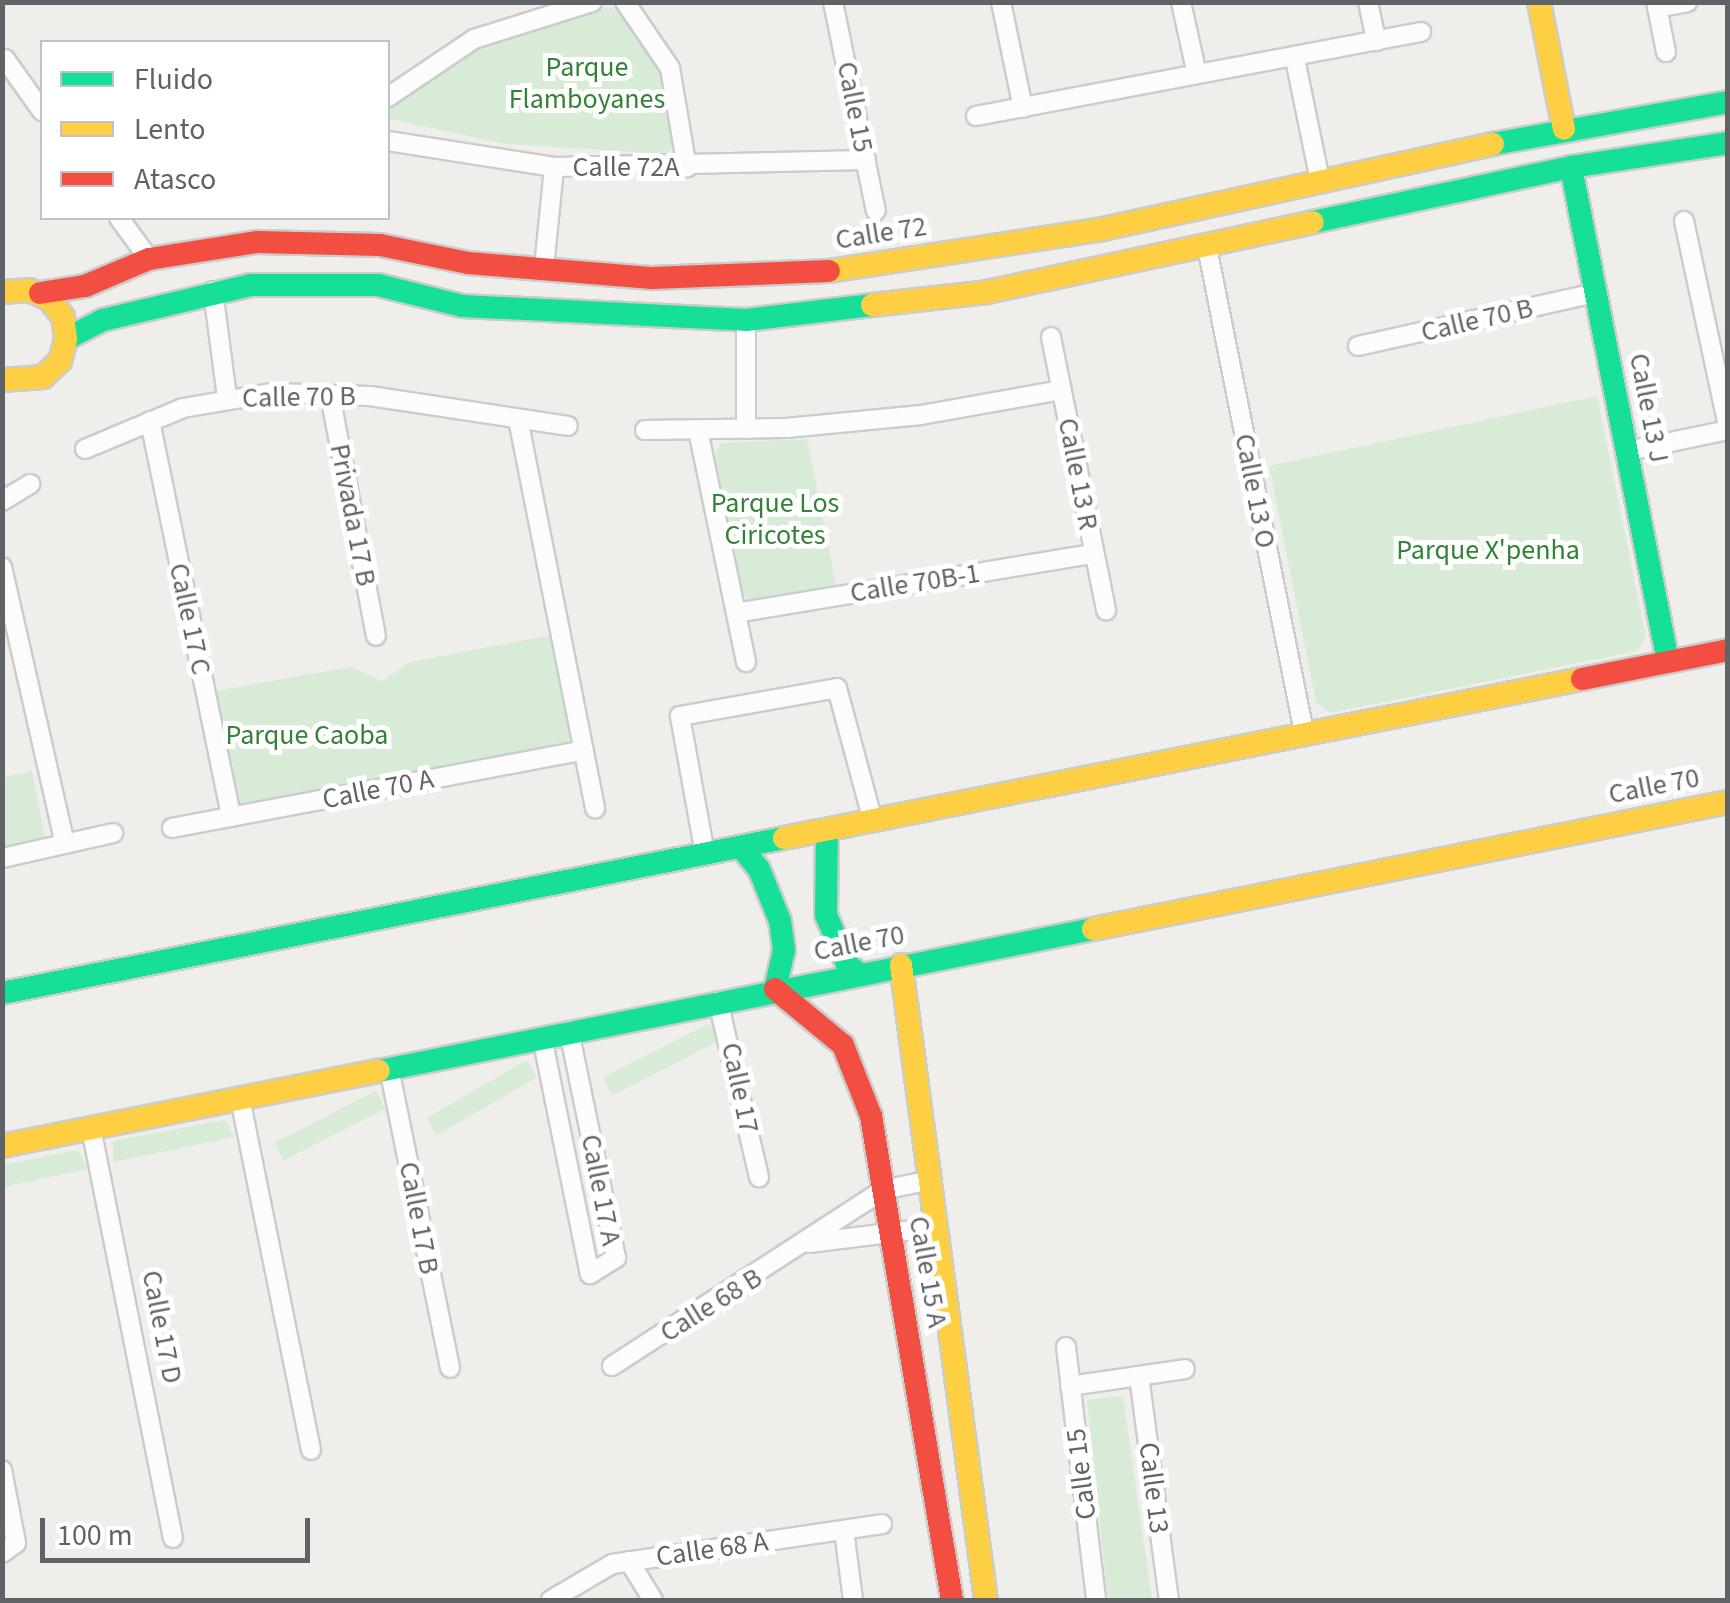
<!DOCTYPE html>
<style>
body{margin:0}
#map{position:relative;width:1730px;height:1603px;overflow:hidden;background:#efeeea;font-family:"Source Sans 3",sans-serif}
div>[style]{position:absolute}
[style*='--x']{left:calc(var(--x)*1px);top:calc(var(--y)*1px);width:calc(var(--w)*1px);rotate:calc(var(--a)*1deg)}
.green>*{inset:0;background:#d8ebd6;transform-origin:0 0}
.roads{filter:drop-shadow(2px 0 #cbcccc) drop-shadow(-2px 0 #cbcccc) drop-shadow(0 2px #cbcccc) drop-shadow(0 -2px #cbcccc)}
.street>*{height:18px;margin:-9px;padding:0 9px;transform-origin:9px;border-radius:9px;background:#fdfcfc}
.fast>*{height:22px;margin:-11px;padding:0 11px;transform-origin:11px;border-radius:11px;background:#16e098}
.slow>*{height:22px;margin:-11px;padding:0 11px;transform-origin:11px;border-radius:11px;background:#ffcf43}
.jam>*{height:22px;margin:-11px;padding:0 11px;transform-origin:11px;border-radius:11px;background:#f24e42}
span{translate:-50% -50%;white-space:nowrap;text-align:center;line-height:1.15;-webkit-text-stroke:10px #fff;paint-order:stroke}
.park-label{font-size:28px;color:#348238}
.street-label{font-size:28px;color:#5f6368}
.frame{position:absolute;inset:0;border:5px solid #5f6368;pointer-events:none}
.legend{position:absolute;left:40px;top:40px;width:350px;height:180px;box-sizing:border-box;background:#fff;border:2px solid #bfc1c3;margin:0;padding:12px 18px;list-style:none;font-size:30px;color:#5f6368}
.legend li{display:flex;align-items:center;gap:20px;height:50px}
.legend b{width:50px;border:2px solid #bfc1c3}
.scale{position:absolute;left:40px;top:1518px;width:270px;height:45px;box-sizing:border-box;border:5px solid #5f6368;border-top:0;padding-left:12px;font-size:30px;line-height:35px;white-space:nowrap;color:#5f6368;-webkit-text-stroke:8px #fff;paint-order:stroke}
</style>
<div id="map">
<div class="green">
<div style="clip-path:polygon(607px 7px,621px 12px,661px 73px,675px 145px,667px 154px,506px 144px,389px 119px,388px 107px,480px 46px)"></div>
<div style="clip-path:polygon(1597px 396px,1646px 637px,1637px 651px,1330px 713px,1316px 702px,1269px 466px)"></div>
<div style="clip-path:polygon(807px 439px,836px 585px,753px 603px,744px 596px,715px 453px,721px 443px)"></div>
<div style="clip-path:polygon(552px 635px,571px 736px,565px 745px,247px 808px,237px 800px,215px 691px,351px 667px,382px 681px,410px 662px)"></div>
<div style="clip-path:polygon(32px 771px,45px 838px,39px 848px,3px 856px,3px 777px)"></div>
<div style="left:710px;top:1023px;width:20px;height:120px;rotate:63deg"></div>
<div style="left:527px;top:1060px;width:20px;height:116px;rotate:60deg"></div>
<div style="left:376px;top:1091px;width:20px;height:114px;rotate:63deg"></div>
<div style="clip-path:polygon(225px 1120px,234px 1137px,113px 1162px,113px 1141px)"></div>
<div style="clip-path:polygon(78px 1150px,88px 1169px,3px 1187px,3px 1165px)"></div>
<div style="clip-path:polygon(1123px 1396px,1152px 1600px,1108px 1600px,1087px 1400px)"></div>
</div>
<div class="roads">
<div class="street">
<div style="--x:625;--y:2;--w:80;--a:55.7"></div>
<div style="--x:670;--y:68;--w:101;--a:80.4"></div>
<div style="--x:833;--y:2;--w:213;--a:78.4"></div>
<div style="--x:1001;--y:2;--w:108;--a:78.3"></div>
<div style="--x:1181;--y:2;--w:70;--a:77.6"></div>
<div style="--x:1368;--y:2;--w:40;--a:78"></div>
<div style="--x:1656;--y:2;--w:51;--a:78.7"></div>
<div style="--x:1657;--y:8;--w:31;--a:-11"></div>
<div style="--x:5;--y:59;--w:64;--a:54.6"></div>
<div style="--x:1295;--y:59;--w:125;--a:78.4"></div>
<div style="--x:388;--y:97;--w:104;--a:-34"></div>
<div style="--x:474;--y:39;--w:124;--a:-17.4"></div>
<div style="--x:976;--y:116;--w:453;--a:-10.7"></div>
<div style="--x:388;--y:141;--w:168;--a:8.9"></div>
<div style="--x:554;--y:167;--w:312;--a:-1.3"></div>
<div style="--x:119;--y:218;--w:51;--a:53.8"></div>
<div style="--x:1684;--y:221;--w:210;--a:77.9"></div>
<div style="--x:1207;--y:247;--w:497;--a:78.7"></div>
<div style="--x:544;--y:268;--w:101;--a:-84.3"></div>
<div style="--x:213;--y:291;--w:108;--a:82.5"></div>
<div style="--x:1051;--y:337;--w:279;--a:78.6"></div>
<div style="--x:1358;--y:346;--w:243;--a:-12.6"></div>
<div style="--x:330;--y:395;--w:245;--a:79.2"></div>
<div style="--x:150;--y:421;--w:404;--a:78.4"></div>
<div style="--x:519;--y:424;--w:392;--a:78.8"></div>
<div style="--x:746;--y:429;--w:109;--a:-90"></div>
<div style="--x:645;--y:430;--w:141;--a:-0.8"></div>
<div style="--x:786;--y:428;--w:136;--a:-5.5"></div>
<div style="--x:921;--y:415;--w:142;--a:-10.1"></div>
<div style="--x:698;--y:430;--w:237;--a:78.3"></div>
<div style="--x:85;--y:449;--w:106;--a:-22.7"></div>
<div style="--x:183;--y:408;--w:90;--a:-9.6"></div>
<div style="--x:272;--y:393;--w:98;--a:1.8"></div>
<div style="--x:370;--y:396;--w:200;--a:8.6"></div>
<div style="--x:1627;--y:451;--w:103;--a:-11.7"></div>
<div style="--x:2;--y:501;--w:33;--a:-31"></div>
<div style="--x:2;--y:567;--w:284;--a:77.2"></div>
<div style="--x:736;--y:613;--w:363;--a:-9.4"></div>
<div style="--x:172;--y:828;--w:419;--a:-10.7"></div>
<div style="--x:705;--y:854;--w:140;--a:-100.3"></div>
<div style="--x:680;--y:716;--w:159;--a:-10.1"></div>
<div style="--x:837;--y:688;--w:138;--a:74.9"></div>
<div style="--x:2;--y:858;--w:114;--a:-12.7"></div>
<div style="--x:718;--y:1001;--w:181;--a:76.9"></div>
<div style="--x:542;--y:1037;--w:242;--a:78.6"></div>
<div style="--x:590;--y:1274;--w:31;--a:-32"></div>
<div style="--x:616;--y:1258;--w:232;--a:-101.7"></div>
<div style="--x:389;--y:1068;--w:306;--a:78.5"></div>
<div style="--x:240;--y:1098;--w:359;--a:78.6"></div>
<div style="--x:91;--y:1128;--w:418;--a:78.7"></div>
<div style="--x:809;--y:1243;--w:129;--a:-7.1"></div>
<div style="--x:1066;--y:1347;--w:255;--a:83.2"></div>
<div style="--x:612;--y:1366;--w:323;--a:-33"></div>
<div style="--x:883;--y:1190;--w:49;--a:-11.8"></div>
<div style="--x:1139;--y:1376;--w:226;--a:82.4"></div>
<div style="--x:1070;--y:1386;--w:116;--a:-8.4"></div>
<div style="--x:2;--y:1470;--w:74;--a:79.1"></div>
<div style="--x:16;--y:1543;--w:17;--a:144"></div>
<div style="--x:844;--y:1530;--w:71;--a:82.7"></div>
<div style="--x:629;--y:1561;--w:46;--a:58.4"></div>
<div style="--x:551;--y:1600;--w:71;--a:-30.5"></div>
<div style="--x:612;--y:1564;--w:273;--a:-8.4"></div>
</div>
<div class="fast">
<div style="--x:1493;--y:144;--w:239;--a:-10.1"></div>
<div style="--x:1571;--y:167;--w:504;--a:78.91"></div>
<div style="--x:1313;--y:222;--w:264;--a:-12"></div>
<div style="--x:1571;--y:167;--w:159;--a:-8.7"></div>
<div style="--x:66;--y:339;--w:42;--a:-27.2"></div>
<div style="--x:103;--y:320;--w:152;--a:-13.3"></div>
<div style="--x:251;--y:285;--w:127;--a:0"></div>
<div style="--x:378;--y:285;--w:87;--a:14"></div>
<div style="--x:462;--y:306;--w:284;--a:2.8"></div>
<div style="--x:746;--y:320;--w:127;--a:-6.8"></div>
<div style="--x:827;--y:830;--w:85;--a:90.7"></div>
<div style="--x:826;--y:915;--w:53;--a:66.8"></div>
<div style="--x:847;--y:964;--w:14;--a:39"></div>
<div style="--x:741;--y:847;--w:28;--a:51"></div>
<div style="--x:759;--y:869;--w:56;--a:68"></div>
<div style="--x:780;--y:921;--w:29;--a:82"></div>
<div style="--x:784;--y:950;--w:40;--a:103"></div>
<div style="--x:2;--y:993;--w:797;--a:-11.21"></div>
<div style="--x:379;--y:1071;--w:728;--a:-11.25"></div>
</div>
<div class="slow">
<div style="--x:1539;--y:2;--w:129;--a:78.9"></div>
<div style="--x:829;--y:271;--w:277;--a:-8.7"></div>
<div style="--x:1103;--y:229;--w:399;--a:-12.3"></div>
<div style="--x:2;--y:292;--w:27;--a:-4"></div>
<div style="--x:29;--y:290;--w:22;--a:24"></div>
<div style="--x:49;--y:299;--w:23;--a:52"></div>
<div style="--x:63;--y:317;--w:22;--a:82"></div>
<div style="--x:66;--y:339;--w:23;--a:105"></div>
<div style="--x:60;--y:361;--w:23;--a:137"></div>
<div style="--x:43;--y:377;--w:41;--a:175.8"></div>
<div style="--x:872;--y:305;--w:116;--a:-6.4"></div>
<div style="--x:987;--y:292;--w:333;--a:-12.1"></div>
<div style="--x:784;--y:838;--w:814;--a:-11.27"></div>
<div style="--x:1093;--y:929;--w:648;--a:-11.31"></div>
<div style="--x:901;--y:965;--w:641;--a:82.38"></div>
<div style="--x:2;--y:1146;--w:384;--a:-11.3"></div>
</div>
<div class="jam">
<div style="--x:40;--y:293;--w:46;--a:-8.8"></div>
<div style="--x:85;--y:286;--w:69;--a:-22.9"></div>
<div style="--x:149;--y:259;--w:110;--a:-8.9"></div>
<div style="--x:258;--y:242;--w:122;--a:1.4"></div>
<div style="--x:380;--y:245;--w:90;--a:11.6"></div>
<div style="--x:468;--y:263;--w:185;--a:4.7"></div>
<div style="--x:652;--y:278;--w:177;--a:-2.3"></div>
<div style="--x:1582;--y:679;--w:149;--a:-11.2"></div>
<div style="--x:775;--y:989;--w:88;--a:39.5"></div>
<div style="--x:843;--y:1045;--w:76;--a:68.5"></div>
<div style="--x:871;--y:1116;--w:491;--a:80.5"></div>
</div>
</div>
<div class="park-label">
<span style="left:587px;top:83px">Parque<br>Flamboyanes</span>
<span style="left:775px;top:519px">Parque Los<br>Ciricotes</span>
<span style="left:1488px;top:550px">Parque X'penha</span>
<span style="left:307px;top:735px">Parque Caoba</span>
</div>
<div class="street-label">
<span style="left:855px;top:107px;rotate:79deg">Calle 15</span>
<span style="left:626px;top:167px">Calle 72A</span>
<span style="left:881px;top:233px;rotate:-9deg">Calle 72</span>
<span style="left:1477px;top:320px;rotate:-13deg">Calle 70 B</span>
<span style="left:299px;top:397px;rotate:-1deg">Calle 70 B</span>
<span style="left:1649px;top:408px;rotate:79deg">Calle 13 J</span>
<span style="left:1078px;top:474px;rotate:79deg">Calle 13 R</span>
<span style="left:1255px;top:491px;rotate:79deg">Calle 13 O</span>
<span style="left:353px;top:515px;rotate:79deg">Privada 17 B</span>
<span style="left:915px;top:583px;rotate:-9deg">Calle 70B-1</span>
<span style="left:190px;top:619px;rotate:78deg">Calle 17 C</span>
<span style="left:1654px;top:786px;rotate:-11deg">Calle 70</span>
<span style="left:378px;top:789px;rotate:-11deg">Calle 70 A</span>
<span style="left:859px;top:943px;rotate:-11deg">Calle 70</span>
<span style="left:740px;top:1088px;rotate:78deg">Calle 17</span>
<span style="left:601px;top:1190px;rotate:79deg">Calle 17 A</span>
<span style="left:419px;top:1218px;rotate:79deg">Calle 17 B</span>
<span style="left:928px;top:1272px;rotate:80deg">Calle 15 A</span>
<span style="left:711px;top:1305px;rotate:-32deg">Calle 68 B</span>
<span style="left:162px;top:1327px;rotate:79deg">Calle 17 D</span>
<span style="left:1081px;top:1474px;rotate:-97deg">Calle 15</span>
<span style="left:1154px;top:1488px;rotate:83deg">Calle 13</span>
<span style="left:712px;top:1549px;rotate:-8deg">Calle 68 A</span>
</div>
<div class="frame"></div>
<ul class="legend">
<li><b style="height:12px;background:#16e098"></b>Fluido</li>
<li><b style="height:12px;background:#ffcf43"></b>Lento</li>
<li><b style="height:12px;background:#f24e42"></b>Atasco</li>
</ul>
<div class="scale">100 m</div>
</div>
